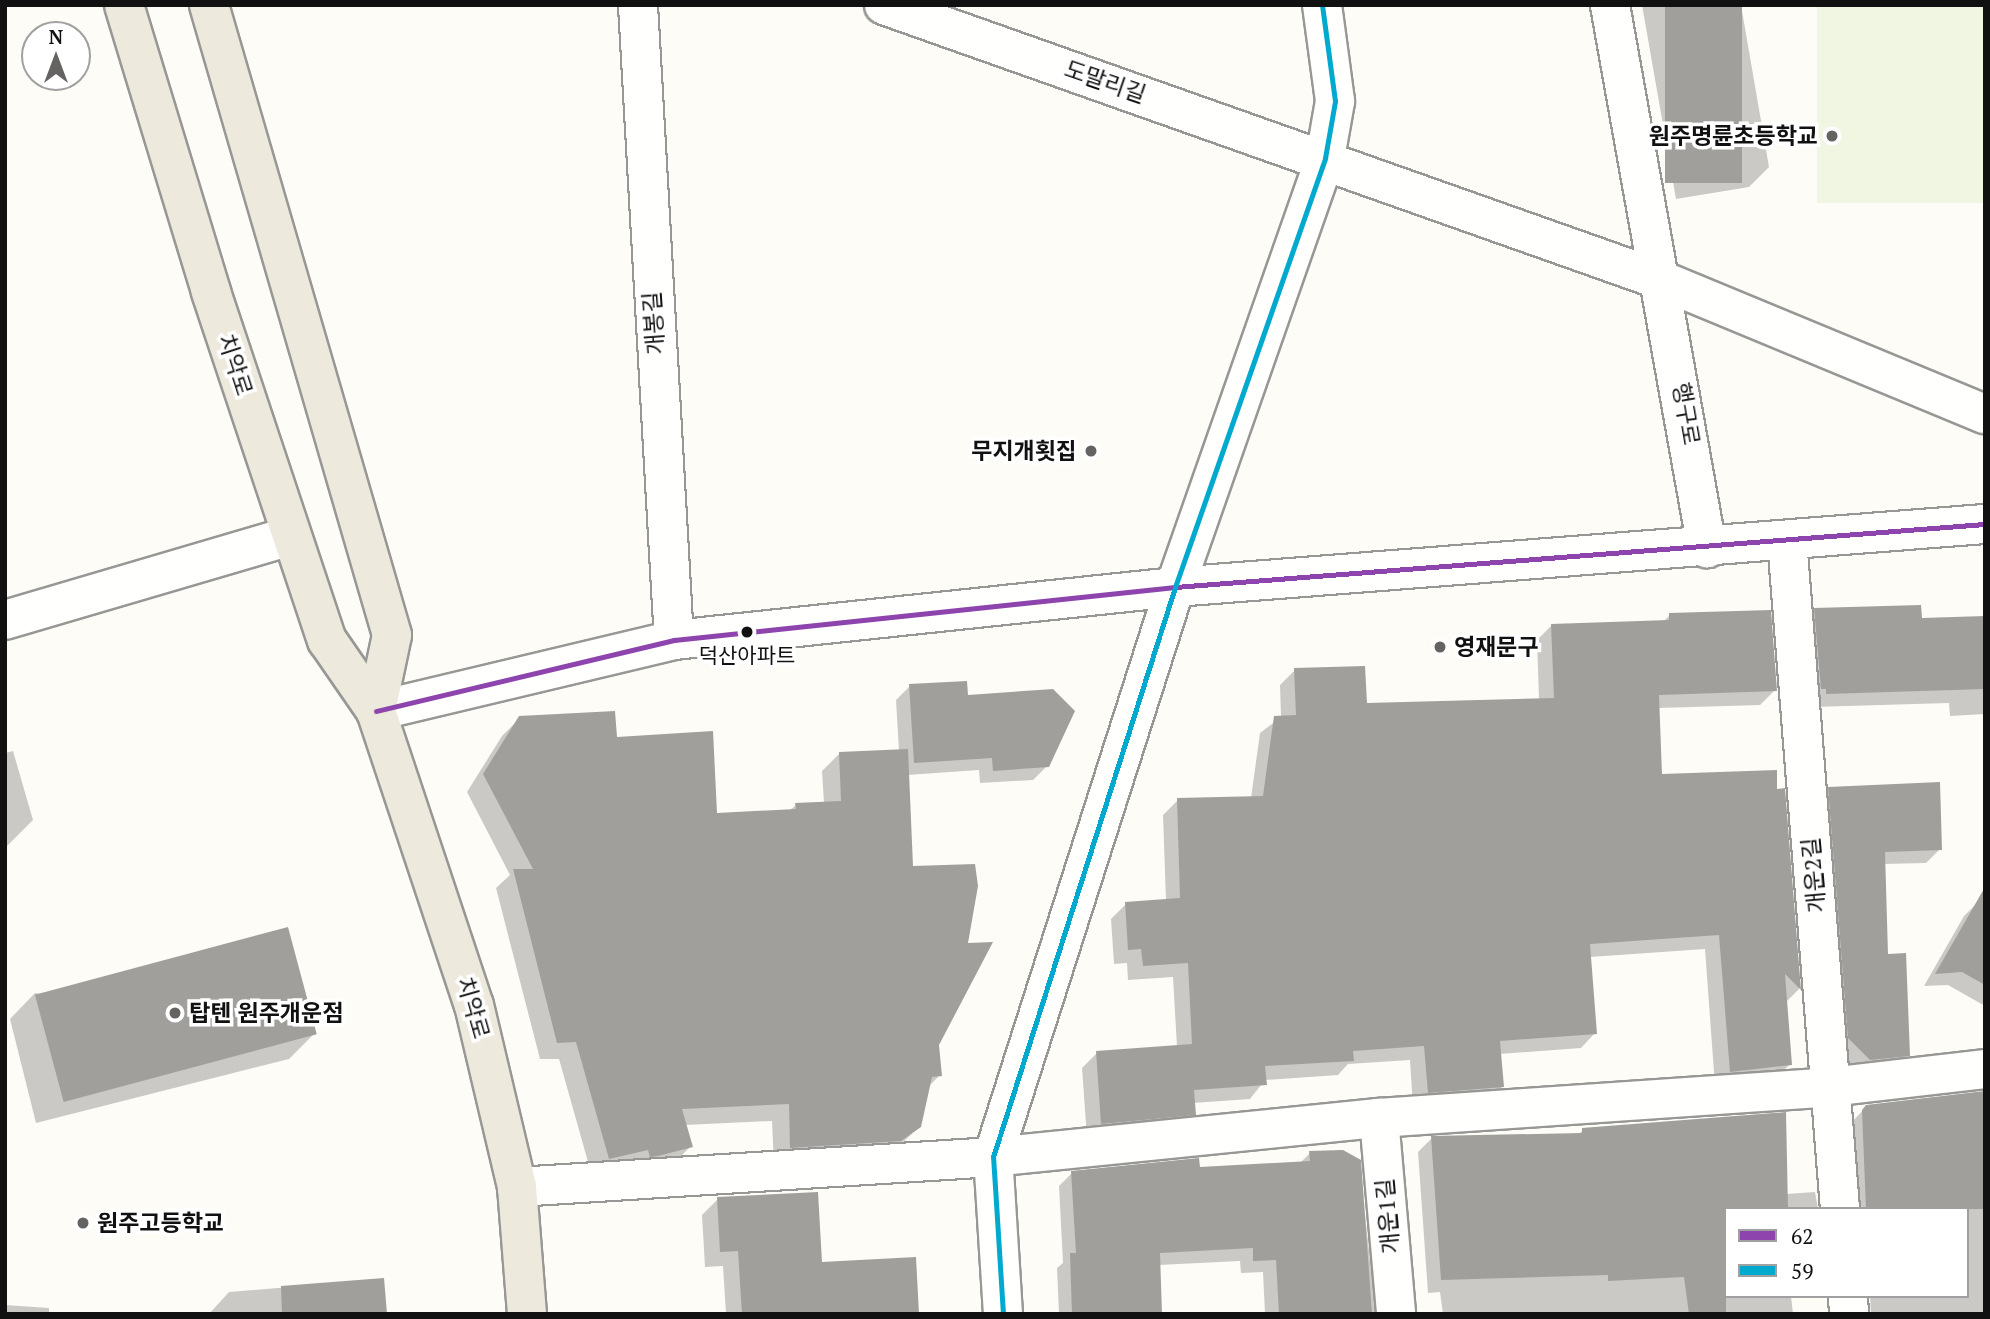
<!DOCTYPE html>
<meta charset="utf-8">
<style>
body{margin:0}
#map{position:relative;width:1990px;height:1319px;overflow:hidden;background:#fdfcf7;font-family:"PT Serif","Noto Sans KR",serif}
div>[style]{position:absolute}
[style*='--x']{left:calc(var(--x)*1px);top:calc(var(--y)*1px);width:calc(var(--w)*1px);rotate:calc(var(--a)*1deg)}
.pitch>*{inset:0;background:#f0f6e1;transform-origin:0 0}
.shadow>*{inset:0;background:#0003}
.building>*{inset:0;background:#a19f9c;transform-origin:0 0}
.roads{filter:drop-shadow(2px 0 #979795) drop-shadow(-2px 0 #979795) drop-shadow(0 2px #979795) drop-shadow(0 -2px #979795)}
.minor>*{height:38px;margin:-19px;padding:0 19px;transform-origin:19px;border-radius:19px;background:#fffffe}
.major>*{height:38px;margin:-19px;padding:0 19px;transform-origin:19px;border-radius:19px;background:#ede9dc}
.bus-1>*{height:5px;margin:-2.5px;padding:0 2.5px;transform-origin:2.5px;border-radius:2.5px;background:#8e44ad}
.bus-2>*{height:5px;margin:-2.5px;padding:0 2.5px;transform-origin:2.5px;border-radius:2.5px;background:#00a9ce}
.dots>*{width:19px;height:19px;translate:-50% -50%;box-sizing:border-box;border:4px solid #fff;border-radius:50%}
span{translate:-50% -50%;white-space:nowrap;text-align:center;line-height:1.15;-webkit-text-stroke:7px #fff;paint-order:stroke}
.bus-label{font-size:21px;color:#111}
.street-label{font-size:23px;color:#111}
.poi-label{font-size:23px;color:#111;font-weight:700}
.right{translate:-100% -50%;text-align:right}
.left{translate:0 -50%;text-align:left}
.frame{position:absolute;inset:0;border:7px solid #111;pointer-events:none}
.legend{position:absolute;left:1724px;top:1207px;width:245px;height:91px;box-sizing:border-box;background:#fff;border:2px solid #a0a0a0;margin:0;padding:9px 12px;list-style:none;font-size:21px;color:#111}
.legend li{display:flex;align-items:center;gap:14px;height:35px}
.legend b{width:35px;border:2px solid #a0a0a0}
.north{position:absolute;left:21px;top:21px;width:70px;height:70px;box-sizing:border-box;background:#fff;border:2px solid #a0a0a0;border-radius:50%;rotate:0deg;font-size:19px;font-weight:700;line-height:28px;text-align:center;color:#111}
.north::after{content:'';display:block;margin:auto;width:24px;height:32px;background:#646362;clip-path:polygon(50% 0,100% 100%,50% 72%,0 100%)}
</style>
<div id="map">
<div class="pitch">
<div style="left:1817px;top:5px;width:168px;height:198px"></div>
</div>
<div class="shadow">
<div style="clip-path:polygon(1642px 5px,1741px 5px,1769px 167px,1749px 187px,1676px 199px)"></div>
<div style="clip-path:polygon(1815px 610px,1920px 620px,1985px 617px,1985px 714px,1950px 716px,1949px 703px,1813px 707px,1802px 624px)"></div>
<div style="clip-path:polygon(1670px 615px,1775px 690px,1760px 705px,1658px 708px,1661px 775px,1783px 790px,1799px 989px,1785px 1003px,1790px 1064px,1775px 1079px,1715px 1086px,1705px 949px,1590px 957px,1595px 1033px,1581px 1048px,1500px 1054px,1502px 1087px,1487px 1102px,1413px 1107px,1410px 1060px,1348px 1064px,1338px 1075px,1265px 1080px,1250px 1099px,1193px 1103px,1194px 1114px,1179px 1129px,1087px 1138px,1082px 1068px,1097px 1053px,1177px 1047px,1173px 977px,1128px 980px,1127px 963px,1114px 964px,1111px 919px,1126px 904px,1166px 901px,1163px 815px,1178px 800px,1251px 798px,1260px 733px,1281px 717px,1280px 685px,1295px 670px,1365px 705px,1539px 700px,1537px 640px,1552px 625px,1663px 622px)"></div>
<div style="clip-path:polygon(910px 686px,967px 697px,1047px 766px,1033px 780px,980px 783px,979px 770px,907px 775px,912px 868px,940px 1075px,928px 1087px,920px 1126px,901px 1144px,774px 1165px,772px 1121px,685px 1125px,691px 1146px,673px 1164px,592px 1176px,559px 1059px,540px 1059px,496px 888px,510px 875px,467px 792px,502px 736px,520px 718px,615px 739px,715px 815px,789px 811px,796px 805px,824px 803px,822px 771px,839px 754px,899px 751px,896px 700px)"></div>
<div style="clip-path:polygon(13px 751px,33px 820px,5px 848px,5px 753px)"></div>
<div style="clip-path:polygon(1829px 788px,1940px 849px,1926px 863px,1883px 864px,1886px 956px,1908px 1055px,1895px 1069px,1856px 1073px,1836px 1052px,1816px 802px)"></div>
<div style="clip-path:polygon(1978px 902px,1985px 906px,1985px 1006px,1948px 985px,1924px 986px,1964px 916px)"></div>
<div style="clip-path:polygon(35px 993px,314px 1034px,289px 1059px,36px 1123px,10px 1019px)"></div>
<div style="clip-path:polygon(1985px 1093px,1985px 1314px,1871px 1314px,1870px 1296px,1967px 1296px,1967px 1209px,1847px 1209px,1849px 1125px,1867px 1106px)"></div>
<div style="clip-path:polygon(1583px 1130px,1786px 1194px,1815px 1192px,1818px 1209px,1726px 1209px,1726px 1296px,1791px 1296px,1793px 1314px,1443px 1314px,1440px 1292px,1428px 1293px,1418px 1152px,1432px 1138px,1578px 1135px)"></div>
<div style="clip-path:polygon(1310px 1153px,1359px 1161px,1376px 1314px,1265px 1314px,1263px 1272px,1241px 1273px,1240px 1261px,1159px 1265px,1160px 1314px,1059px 1314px,1057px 1268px,1063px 1263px,1059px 1186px,1072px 1173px,1300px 1163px)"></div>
<div style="clip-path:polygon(718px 1199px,821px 1264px,917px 1314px,726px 1314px,723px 1266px,705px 1267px,702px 1215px)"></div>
<div style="clip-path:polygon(383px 1279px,386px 1314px,209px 1314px,229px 1292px)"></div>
<div style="clip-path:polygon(5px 1305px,49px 1308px,49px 1314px,5px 1314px)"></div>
</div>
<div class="building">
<div style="left:1665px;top:5px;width:77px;height:178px"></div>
<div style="clip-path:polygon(1921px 605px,1922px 618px,1985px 616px,1985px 689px,1826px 694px,1826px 689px,1821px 689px,1814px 608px)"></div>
<div style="clip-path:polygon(1771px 610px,1777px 691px,1659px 695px,1662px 774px,1777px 770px,1777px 789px,1785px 788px,1801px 990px,1785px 974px,1792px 1065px,1730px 1072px,1719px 935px,1590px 944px,1597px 1034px,1500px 1041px,1504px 1087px,1428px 1093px,1424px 1046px,1353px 1051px,1354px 1061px,1265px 1066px,1267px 1085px,1194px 1090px,1196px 1115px,1101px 1124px,1096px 1051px,1192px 1044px,1188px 963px,1143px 966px,1141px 949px,1128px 950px,1125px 902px,1180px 898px,1177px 798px,1263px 796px,1274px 716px,1296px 715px,1294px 668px,1365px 666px,1367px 703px,1554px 698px,1551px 624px,1669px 620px,1669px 613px)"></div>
<div style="clip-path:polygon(967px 681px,968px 695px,1053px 689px,1075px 711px,1049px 767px,993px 771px,992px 758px,914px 763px,909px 684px)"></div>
<div style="clip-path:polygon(615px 711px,617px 737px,713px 731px,717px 813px,796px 809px,795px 803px,841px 801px,839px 752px,908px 749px,913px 866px,975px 864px,978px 886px,968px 943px,993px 942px,939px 1045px,942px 1076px,932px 1077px,921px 1127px,901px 1141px,790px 1148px,789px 1104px,682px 1109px,693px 1147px,658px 1156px,650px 1157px,648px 1150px,609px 1159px,576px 1042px,557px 1043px,513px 869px,533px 869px,483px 774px,519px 716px)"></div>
<div style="clip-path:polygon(1940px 782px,1942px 850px,1885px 852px,1888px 954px,1906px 953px,1910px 1056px,1870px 1060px,1848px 1038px,1828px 787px)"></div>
<div style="clip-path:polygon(1985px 887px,1985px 985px,1962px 972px,1935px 974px)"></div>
<div style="left:288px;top:927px;width:111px;height:262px;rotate:75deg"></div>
<div style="clip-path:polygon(1985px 1091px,1985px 1209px,1866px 1209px,1862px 1110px,1866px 1105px)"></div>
<div style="clip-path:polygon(1786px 1112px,1788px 1209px,1726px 1209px,1726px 1314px,1689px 1314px,1684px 1277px,1608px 1281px,1608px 1275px,1441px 1280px,1431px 1136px,1582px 1133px,1582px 1128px)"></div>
<div style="clip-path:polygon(1343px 1150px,1361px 1160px,1372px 1314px,1279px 1314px,1276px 1260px,1253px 1261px,1253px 1248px,1160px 1253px,1162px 1314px,1072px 1314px,1070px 1253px,1076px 1253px,1071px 1171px,1199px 1158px,1200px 1167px,1310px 1161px,1309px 1151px)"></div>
<div style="clip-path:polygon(818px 1192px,822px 1262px,916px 1257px,919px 1314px,742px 1314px,738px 1251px,720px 1252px,717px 1197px)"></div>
<div style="clip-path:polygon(384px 1278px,387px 1314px,282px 1314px,281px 1286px)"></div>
</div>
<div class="roads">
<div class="minor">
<div style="--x:638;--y:5;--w:636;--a:86.76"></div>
<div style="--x:884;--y:5;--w:824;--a:19.49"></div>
<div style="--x:1661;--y:280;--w:351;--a:22.5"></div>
<div style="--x:1610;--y:5;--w:552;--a:79.87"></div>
<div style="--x:1787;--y:540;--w:671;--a:85.47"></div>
<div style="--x:5;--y:620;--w:298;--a:-16.4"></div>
<div style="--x:376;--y:711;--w:306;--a:-13.4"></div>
<div style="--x:674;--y:640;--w:504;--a:-6.04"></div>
<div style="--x:1175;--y:587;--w:812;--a:-4.45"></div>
<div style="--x:1379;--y:1118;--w:197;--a:85"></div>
<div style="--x:517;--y:1187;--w:477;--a:-3.6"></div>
<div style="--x:993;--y:1157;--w:388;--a:-5.8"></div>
<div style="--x:1379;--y:1118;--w:452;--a:-3.9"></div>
<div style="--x:1830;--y:1087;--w:156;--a:-6.6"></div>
<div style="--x:1848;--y:1296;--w:18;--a:87"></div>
<div style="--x:1003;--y:1314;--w:157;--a:-93.6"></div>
<div style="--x:993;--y:1157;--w:598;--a:-72.29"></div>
<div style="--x:1175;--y:587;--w:454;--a:-70.7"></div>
<div style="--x:1325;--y:158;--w:58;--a:-80"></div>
<div style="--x:1335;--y:101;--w:97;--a:-97.7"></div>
</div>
<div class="major">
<div style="--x:124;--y:5;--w:300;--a:73.1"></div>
<div style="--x:211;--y:292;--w:367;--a:71.6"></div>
<div style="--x:327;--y:640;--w:86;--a:55.4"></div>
<div style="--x:376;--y:711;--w:310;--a:71.6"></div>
<div style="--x:474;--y:1005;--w:187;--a:76.7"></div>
<div style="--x:517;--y:1187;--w:127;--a:85.5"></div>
<div style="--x:209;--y:5;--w:656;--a:73.8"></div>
<div style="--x:392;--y:635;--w:78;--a:101.9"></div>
</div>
</div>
<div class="bus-1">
<div style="--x:376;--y:711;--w:306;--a:-13.4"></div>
<div style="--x:674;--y:640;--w:504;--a:-6.04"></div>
<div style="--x:1175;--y:587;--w:812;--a:-4.45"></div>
</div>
<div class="bus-2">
<div style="--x:1003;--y:1314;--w:157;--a:-93.6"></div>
<div style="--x:993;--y:1157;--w:598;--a:-72.29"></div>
<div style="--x:1175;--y:587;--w:454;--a:-70.7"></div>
<div style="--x:1325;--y:158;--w:58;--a:-80"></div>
<div style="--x:1335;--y:101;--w:97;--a:-97.7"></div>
</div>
<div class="dots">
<div style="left:1832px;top:136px;background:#646362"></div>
<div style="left:1091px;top:451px;background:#646362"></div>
<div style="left:747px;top:632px;background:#111"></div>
<div style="left:1440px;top:647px;background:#646362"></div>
<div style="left:175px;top:1013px;background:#646362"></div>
<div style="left:83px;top:1223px;background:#646362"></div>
</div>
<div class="bus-label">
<span style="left:747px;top:655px">덕산아파트</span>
</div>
<div class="street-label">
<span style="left:1105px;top:82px;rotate:19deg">도말리길</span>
<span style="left:654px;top:323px;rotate:-94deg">개봉길</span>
<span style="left:235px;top:365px;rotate:72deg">치악로</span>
<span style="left:1686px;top:414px;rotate:80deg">행구로</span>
<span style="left:1814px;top:875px;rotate:-95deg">개운2길</span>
<span style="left:473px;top:1008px;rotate:74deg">치악로</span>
<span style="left:1388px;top:1216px;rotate:-95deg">개운1길</span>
</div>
<div class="poi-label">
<span class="right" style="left:1818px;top:136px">원주명륜초등학교</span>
<span class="right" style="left:1077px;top:451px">무지개횟집</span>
<span class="left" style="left:1454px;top:647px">영재문구</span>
<span class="left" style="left:189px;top:1013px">탑텐 원주개운점</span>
<span class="left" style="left:97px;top:1223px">원주고등학교</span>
</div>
<div class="frame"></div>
<ul class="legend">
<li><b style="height:9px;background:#8e44ad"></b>62</li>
<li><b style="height:9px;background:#00a9ce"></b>59</li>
</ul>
<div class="north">N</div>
</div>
